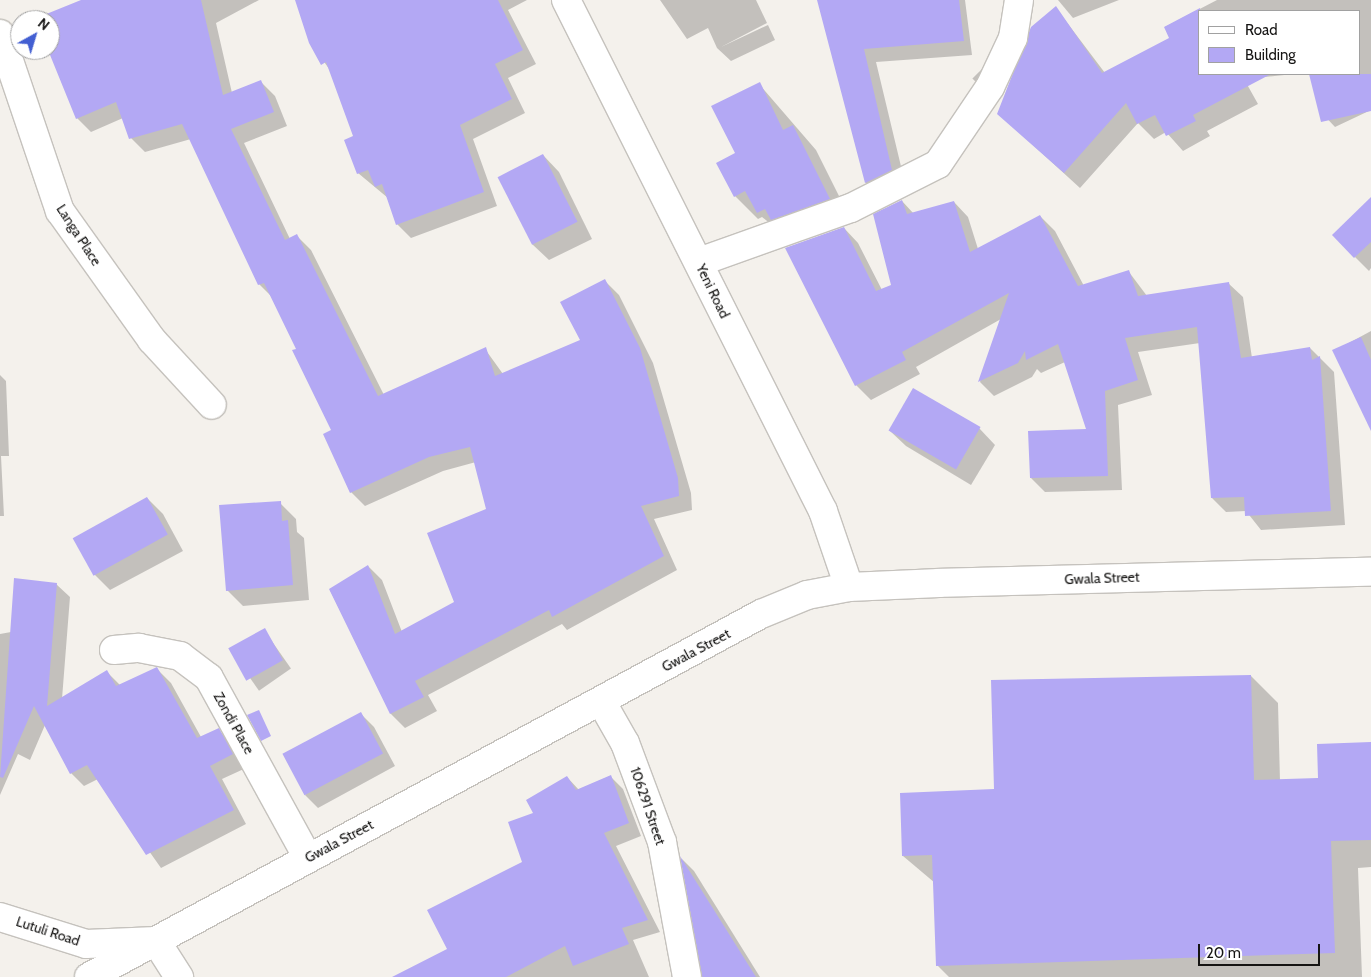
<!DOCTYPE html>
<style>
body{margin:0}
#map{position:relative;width:1371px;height:977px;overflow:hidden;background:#f4f1ec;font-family:Cabin,sans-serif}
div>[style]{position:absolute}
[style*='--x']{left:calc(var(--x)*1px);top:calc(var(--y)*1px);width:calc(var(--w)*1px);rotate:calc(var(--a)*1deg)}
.shadow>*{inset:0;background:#0003;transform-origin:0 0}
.building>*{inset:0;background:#b3a8f4;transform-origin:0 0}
.roads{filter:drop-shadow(1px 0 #c5c2bd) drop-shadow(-1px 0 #c5c2bd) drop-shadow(0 1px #c5c2bd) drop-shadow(0 -1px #c5c2bd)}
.minor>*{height:28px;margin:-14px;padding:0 14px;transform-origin:14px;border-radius:14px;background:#fff}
.tertiary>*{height:28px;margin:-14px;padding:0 14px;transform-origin:14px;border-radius:14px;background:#fff}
span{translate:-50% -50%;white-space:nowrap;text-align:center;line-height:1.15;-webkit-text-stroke:4px #fff;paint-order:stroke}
.street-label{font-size:14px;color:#151413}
.legend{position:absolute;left:1198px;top:10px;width:162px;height:65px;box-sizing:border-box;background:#fff;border:1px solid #a1a1a1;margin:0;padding:6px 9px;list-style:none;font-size:15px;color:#151413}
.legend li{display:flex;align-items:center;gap:10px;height:25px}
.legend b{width:25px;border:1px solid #a1a1a1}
.north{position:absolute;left:10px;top:10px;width:50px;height:50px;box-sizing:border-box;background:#fff;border:1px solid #a1a1a1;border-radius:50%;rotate:39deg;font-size:14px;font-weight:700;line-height:20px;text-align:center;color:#151413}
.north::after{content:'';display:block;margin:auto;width:18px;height:22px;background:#435fd2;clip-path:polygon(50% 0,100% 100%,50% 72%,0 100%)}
.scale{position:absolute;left:1198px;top:944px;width:122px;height:22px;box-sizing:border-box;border:2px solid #151413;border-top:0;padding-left:6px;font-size:15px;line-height:18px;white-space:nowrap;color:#151413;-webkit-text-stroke:4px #fff;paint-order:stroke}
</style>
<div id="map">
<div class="shadow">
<div style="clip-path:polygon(112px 0,259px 0,216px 23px,232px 93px,261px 82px,275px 96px,287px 126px,244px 143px,290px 239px,297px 236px,311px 250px,384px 395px,485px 349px,503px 374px,581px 341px,605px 281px,619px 295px,653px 363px,691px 493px,692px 510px,654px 519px,677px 570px,567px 630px,562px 624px,428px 695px,437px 711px,405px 728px,391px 714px,330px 590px,368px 566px,382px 580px,402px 632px,456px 603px,488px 510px,476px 462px,443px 471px,365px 506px,351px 492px,333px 431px,298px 349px,273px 298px,259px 284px,191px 139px,145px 152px,131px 138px,123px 118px,91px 132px,77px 118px,50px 20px,36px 20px,77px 3px)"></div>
<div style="clip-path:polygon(296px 0,527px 0,508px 10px,536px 64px,508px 78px,525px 113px,473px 139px,497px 206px,411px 238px,397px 224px,388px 198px,358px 173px,354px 137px,332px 73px,310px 42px)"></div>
<div style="clip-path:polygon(660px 0,756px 0,767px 23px,721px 47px,768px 25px,775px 40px,731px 61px,717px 48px,708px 28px,687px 39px)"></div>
<div style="clip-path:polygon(821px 0,965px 0,972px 55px,876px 62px,905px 183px,879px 196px,866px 183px)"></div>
<div style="clip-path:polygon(1058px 0,1119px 0,1073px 18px)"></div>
<div style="clip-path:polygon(1217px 0,1371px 0,1371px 110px,1335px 127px,1320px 111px,1311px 74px,1360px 74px,1360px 11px,1200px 11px,1200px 74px,1294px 74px,1244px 79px,1258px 104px,1207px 131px,1210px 136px,1183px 151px,1166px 132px,1154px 139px,1138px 123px,1080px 188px,999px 114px,1056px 8px,1105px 73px,1171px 38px,1165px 27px)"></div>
<div style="left:983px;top:68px;width:21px;height:15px;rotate:45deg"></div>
<div style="clip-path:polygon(759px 84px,816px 150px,852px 222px,795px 243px,762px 217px,758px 219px,735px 196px,737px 154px)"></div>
<div style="clip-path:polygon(543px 155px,559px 172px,592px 239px,549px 260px,532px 244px)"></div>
<div style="clip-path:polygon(1371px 199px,1371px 268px,1369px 271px,1355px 257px)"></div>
<div style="clip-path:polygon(902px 201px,914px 214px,954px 202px,968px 217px,978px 249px,1040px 216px,1055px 231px,1084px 286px,1129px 272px,1147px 296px,1228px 283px,1243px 297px,1252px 358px,1310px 348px,1334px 372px,1345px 525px,1261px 530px,1246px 511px,1226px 512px,1212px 498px,1200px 343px,1138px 352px,1152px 395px,1118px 405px,1122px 490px,1045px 492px,1031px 478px,1087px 430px,1065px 362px,1041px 373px,1037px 369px,1032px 377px,994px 396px,980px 382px,1001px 319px,916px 367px,920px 374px,871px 400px,856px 385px,844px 228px,858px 243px,882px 290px,893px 286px)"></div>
<div style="clip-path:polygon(1371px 331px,1371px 428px,1334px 351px)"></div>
<div style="clip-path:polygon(0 375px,6px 381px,9px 456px,1px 456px,4px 516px,0 516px)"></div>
<div style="clip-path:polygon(979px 428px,995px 445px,971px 485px,906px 446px,889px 430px)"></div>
<div style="clip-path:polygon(147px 498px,163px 514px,183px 551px,110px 590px,94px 574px)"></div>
<div style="clip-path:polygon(280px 503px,296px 519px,297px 532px,304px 538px,309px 600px,243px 606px,227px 590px)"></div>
<div style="clip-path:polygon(56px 584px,70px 597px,62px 699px,107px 672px,120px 685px,157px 669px,171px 683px,201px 737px,218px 730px,232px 743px,246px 768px,222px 779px,246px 824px,161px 868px,98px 779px,84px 786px,71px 773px,45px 725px,30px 760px,18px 754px,0 795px,0 634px,11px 632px)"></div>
<div style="left:264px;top:630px;width:47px;height:39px;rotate:55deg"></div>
<div style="clip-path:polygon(1251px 676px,1278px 703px,1280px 781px,1319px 779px,1371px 743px,1371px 867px,1358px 868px,1362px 977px,949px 977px,938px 966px,935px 883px,903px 856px,995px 791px)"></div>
<div style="clip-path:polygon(361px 714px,374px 727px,395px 766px,318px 808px,305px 795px)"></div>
<div style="clip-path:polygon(610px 776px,623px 789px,641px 836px,616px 846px,660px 932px,633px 940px,649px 977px,395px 977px,449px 950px,523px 863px,535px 813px,567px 777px,579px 790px)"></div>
<div style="clip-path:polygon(682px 859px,694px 871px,760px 977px,704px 977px)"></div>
</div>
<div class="building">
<div style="clip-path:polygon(81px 0,201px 0,223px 95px,261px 80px,274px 112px,231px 129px,285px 240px,297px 234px,378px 396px,486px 347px,495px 376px,580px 340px,560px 302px,605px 279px,640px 348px,678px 478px,679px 496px,641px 506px,664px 556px,552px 617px,549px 610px,415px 681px,424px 697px,390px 714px,329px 589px,368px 565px,395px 634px,454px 602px,427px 533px,486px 509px,470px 447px,429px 457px,350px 493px,323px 434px,331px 430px,292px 350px,296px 349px,264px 283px,258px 285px,182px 124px,129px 139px,116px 102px,76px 119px,48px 50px,50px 20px,34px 19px)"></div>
<div style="clip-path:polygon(295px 0,498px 0,523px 50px,495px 64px,512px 99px,460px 125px,484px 192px,396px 225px,382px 184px,375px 187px,368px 170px,357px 174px,344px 140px,353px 136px,326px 62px,321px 65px,309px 43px)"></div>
<div style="clip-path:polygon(817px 0,959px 0,964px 41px,864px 49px,892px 170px,865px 183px)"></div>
<div style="clip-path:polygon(1056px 6px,1102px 73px,1169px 38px,1164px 27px,1200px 8px,1200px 74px,1271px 74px,1193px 115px,1196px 121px,1166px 136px,1155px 115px,1137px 124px,1126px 103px,1064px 173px,997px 114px,1031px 27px)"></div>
<div style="clip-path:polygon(1309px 74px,1371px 74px,1371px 111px,1321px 122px)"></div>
<div style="clip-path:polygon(760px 82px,783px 130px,793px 125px,830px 199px,771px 220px,765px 209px,757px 213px,745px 191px,734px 197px,716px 163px,735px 153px,711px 106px)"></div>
<div style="left:543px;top:154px;width:76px;height:51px;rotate:63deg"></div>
<div style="clip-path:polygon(1371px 197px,1371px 242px,1354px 258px,1332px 235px)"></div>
<div style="clip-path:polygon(902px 200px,907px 214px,954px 201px,970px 252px,1040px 215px,1078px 286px,1129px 270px,1138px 296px,1229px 282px,1241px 358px,1310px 347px,1312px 360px,1320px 356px,1331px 511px,1245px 516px,1244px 497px,1211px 498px,1197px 327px,1125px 338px,1138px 380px,1105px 391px,1108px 476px,1030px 478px,1028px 431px,1086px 429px,1058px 344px,1026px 360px,1025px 351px,1018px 363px,978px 382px,1009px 293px,902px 352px,906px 360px,855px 386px,785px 248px,844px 227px,876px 291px,891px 285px,873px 214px)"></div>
<div style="clip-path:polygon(1361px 337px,1371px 360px,1371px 431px,1332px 350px)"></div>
<div style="left:913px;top:388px;width:78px;height:49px;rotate:30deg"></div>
<div style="left:147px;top:497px;width:43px;height:85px;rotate:61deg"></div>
<div style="clip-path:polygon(281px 501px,282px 521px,288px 520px,293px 585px,226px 591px,219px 505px)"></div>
<div style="clip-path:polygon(14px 578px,57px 583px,47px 706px,107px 670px,116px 686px,157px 667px,197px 738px,219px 728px,233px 754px,210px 766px,234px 810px,146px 855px,87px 765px,70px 774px,34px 706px,3px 778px,0 777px)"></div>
<div style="left:265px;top:628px;width:37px;height:42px;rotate:61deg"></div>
<div style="clip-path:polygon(1251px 675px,1254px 780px,1318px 778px,1317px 744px,1371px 742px,1371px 840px,1331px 841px,1335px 953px,936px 966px,932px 855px,902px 856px,900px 793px,994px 789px,991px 680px)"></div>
<div style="clip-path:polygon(259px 710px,271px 736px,261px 741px,247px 715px)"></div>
<div style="left:361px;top:712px;width:47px;height:89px;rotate:62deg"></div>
<div style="clip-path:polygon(611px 775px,629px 823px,604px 833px,648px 920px,622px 928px,629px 944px,573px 966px,565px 946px,506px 977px,392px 977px,447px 949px,427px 910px,522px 862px,508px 822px,533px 813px,526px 800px,567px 776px,576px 790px)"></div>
<div style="clip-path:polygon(680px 856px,756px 977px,702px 977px)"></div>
</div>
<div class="roads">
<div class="minor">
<div style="--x:566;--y:0;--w:572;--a:63.3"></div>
<div style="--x:823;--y:511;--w:80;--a:71.1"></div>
<div style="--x:0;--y:34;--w:187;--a:71.3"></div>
<div style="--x:60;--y:211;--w:158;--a:54.5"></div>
<div style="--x:152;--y:340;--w:88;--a:47.3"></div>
<div style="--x:699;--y:262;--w:161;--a:-19.6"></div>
<div style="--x:851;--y:208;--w:97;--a:-26.8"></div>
<div style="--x:938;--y:164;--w:93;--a:-56"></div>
<div style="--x:990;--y:87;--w:54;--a:-64.9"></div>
<div style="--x:1013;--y:38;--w:38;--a:-81"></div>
<div style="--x:114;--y:650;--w:25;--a:-5"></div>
<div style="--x:139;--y:648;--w:42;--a:11"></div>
<div style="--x:180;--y:656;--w:36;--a:37"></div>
<div style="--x:209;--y:678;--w:205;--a:61.2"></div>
<div style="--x:601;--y:701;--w:48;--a:60.3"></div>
<div style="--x:625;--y:743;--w:106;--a:69.5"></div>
<div style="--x:662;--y:842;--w:137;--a:79.5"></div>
<div style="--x:0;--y:917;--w:90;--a:17.4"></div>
<div style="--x:86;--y:944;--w:70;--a:-2.5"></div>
<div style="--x:156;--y:941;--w:43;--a:57.4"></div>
</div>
<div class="tertiary">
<div style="--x:89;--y:977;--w:764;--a:-28.38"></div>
<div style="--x:761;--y:614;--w:50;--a:-22.4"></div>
<div style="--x:807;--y:595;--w:43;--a:-10.8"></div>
<div style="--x:849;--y:587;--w:90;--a:-2.5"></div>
<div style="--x:939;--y:583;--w:432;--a:-1.5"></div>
</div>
</div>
<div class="street-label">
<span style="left:79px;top:235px;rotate:57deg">Langa Place</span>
<span style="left:713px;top:291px;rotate:64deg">Yeni Road</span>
<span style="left:1102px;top:578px;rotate:-2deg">Gwala Street</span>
<span style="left:696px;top:650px;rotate:-28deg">Gwala Street</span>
<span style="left:234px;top:723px;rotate:61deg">Zondi Place</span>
<span style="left:648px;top:806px;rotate:71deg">106291 Street</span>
<span style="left:339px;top:841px;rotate:-28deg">Gwala Street</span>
<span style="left:48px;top:931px;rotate:18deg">Lutuli Road</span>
</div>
<ul class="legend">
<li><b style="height:6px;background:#fff"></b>Road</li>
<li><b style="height:14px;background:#b3a8f4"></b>Building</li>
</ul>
<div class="north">N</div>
<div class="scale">20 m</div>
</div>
